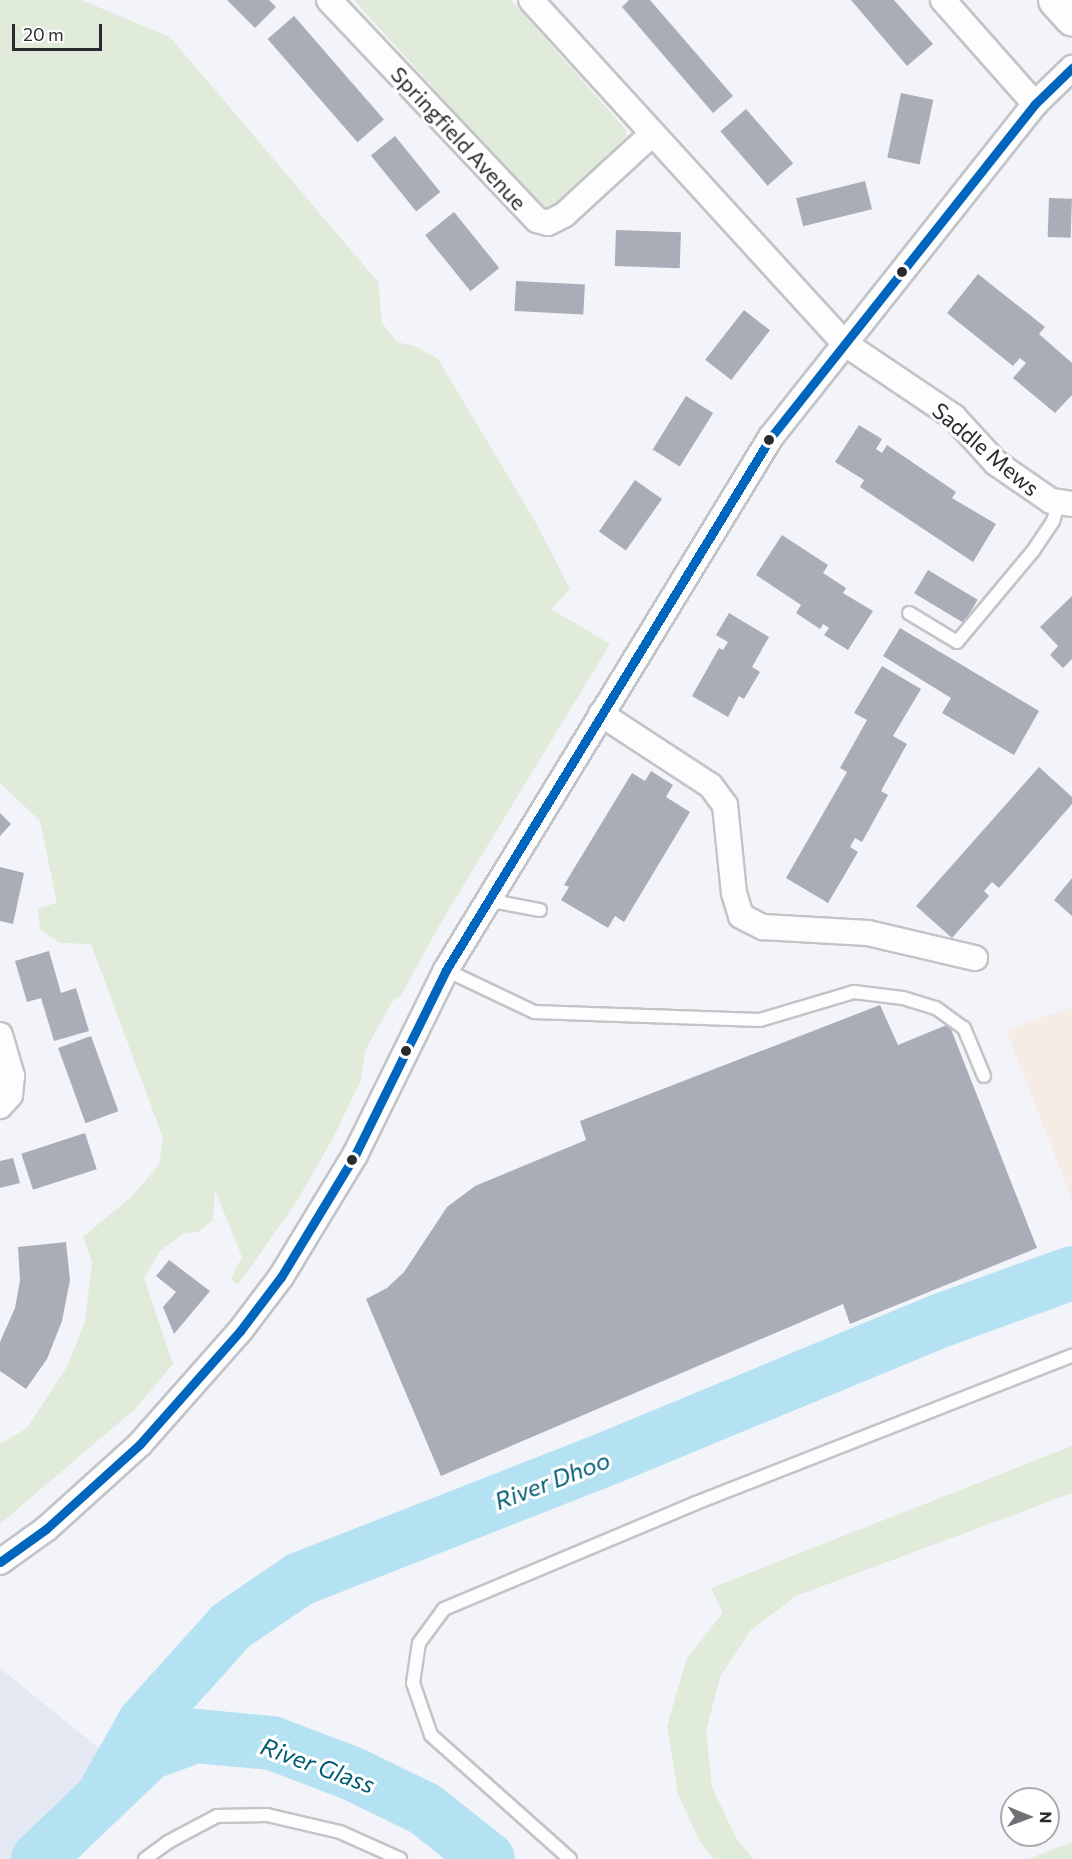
<!DOCTYPE html>
<style>
body{margin:0}
#map{position:relative;width:1072px;height:1859px;overflow:hidden;background:#f3f4f9;font-family:Commissioner,sans-serif}
div>[style]{position:absolute}
[style*='--x']{left:calc(var(--x)*1px);top:calc(var(--y)*1px);width:calc(var(--w)*1px);rotate:calc(var(--a)*1deg)}
.commercial>*{inset:0;background:#f5ece5}
.built>*{inset:0;background:#e4e8f3}
.green>*{inset:0;background:#e0ebda}
.river>*{height:54px;margin:-27px;padding:0 27px;transform-origin:27px;border-radius:27px;background:#b5e2f3}
.building>*{inset:0;background:#aaadb8;transform-origin:0 0}
.roads{filter:drop-shadow(2px 0 #c3c4c8) drop-shadow(-2px 0 #c3c4c8) drop-shadow(0 2px #c3c4c8) drop-shadow(0 -2px #c3c4c8)}
.lane>*{height:12px;margin:-6px;padding:0 6px;transform-origin:6px;border-radius:6px;background:#fdfdfe}
.street>*{height:24px;margin:-12px;padding:0 12px;transform-origin:12px;border-radius:12px;background:#fdfdfe}
.highway>*{height:33px;margin:-16.5px;padding:0 16.5px;transform-origin:16.5px;border-radius:16.5px;background:#fdfdfe}
.bus-1>*{height:9px;margin:-4.5px;padding:0 4.5px;transform-origin:4.5px;border-radius:4.5px;background:#0065bd}
.dots>*{width:16px;height:16px;translate:-50% -50%;box-sizing:border-box;border:3px solid #fff;border-radius:50%}
span{translate:-50% -50%;white-space:nowrap;text-align:center;line-height:1.15;-webkit-text-stroke:6px #fff;paint-order:stroke}
.street-label{font-size:22px;color:#2a2b2e}
.water-label{font-size:24px;color:#005c72;font-style:italic}
.north{position:absolute;left:1000px;top:1787px;width:60px;height:60px;box-sizing:border-box;background:#fff;border:2px solid #aaaaab;border-radius:50%;rotate:91deg;font-size:16px;font-weight:700;line-height:24px;text-align:center;color:#2a2b2e}
.north::after{content:'';display:block;margin:auto;width:21px;height:27px;background:#707175;clip-path:polygon(50% 0,100% 100%,50% 72%,0 100%)}
.scale{position:absolute;left:12px;top:24px;width:90px;height:27px;box-sizing:border-box;border:3px solid #2a2b2e;border-top:0;padding-left:8px;font-size:18px;line-height:21px;white-space:nowrap;color:#2a2b2e;-webkit-text-stroke:4px #fff;paint-order:stroke}
</style>
<div id="map">
<div class="commercial">
<div style="clip-path:polygon(1072px 1007px,1072px 1200px,1006px 1030px)"></div>
</div>
<div class="built">
<div style="clip-path:polygon(0 1668px,112px 1759px,15px 1859px,0 1859px)"></div>
</div>
<div class="green">
<div style="clip-path:polygon(0 0,81px 0,170px 37px,378px 282px,382px 323px,397px 342px,417px 347px,438px 359px,536px 523px,570px 589px,551px 609px,610px 644px,443px 919px,401px 995px,392px 1002px,365px 1051px,361px 1080px,333px 1138px,297px 1201px,238px 1285px,231px 1279px,242px 1257px,215px 1190px,213px 1220px,198px 1232px,184px 1233px,160px 1251px,144px 1278px,173px 1364px,135px 1409px,0 1524px,0 1444px,27px 1428px,68px 1365px,85px 1321px,92px 1262px,83px 1237px,131px 1197px,159px 1165px,163px 1138px,91px 944px,60px 943px,40px 929px,38px 908px,57px 903px,40px 821px,0 783px)"></div>
<div style="clip-path:polygon(354px 0,511px 0,627px 131px,625px 138px,555px 206px,543px 209px)"></div>
<div style="clip-path:polygon(1072px 1446px,1072px 1493px,796px 1596px,751px 1630px,720px 1677px,706px 1731px,712px 1787px,736px 1838px,753px 1859px,714px 1859px,700px 1842px,678px 1794px,667px 1726px,687px 1658px,723px 1613px,711px 1588px)"></div>
<div style="clip-path:polygon(1072px 1842px,1072px 1859px,1028px 1859px)"></div>
</div>
<div class="river">
<div style="--x:107;--y:1789;--w:76;--a:-60.7"></div>
<div style="--x:144;--y:1723;--w:130;--a:-48.1"></div>
<div style="--x:231;--y:1626;--w:83;--a:-34.3"></div>
<div style="--x:300;--y:1579;--w:334;--a:-21.4"></div>
<div style="--x:611;--y:1457;--w:358;--a:-22.5"></div>
<div style="--x:942;--y:1320;--w:138;--a:-19.9"></div>
<div style="--x:38;--y:1859;--w:153;--a:-43.7"></div>
<div style="--x:149;--y:1753;--w:50;--a:-19.9"></div>
<div style="--x:196;--y:1736;--w:76;--a:5.3"></div>
<div style="--x:272;--y:1743;--w:87;--a:20.9"></div>
<div style="--x:353;--y:1774;--w:80;--a:25.9"></div>
<div style="--x:425;--y:1809;--w:80;--a:38.4"></div>
</div>
<div class="building">
<div style="clip-path:polygon(227px 0,269px 0,276px 7px,255px 28px)"></div>
<div style="clip-path:polygon(629px 0,650px 0,733px 96px,713px 113px,622px 7px)"></div>
<div style="clip-path:polygon(851px 0,894px 0,933px 44px,907px 66px)"></div>
<div style="left:294px;top:16px;width:137px;height:35px;rotate:49deg"></div>
<div style="left:901px;top:93px;width:33px;height:66px;rotate:12deg"></div>
<div style="left:746px;top:109px;width:72px;height:34px;rotate:49deg"></div>
<div style="left:395px;top:136px;width:72px;height:31px;rotate:51deg"></div>
<div style="left:865px;top:181px;width:29px;height:71px;rotate:76deg"></div>
<div style="left:1049px;top:198px;width:23px;height:39px;rotate:2deg"></div>
<div style="left:454px;top:212px;width:72px;height:37px;rotate:51deg"></div>
<div style="left:616px;top:230px;width:65px;height:36px;rotate:2deg"></div>
<div style="clip-path:polygon(978px 274px,1045px 327px,1039px 334px,1072px 363px,1072px 395px,1055px 413px,1013px 378px,1026px 363px,1020px 358px,1013px 366px,947px 313px)"></div>
<div style="left:516px;top:281px;width:69px;height:30px;rotate:3deg"></div>
<div style="left:744px;top:310px;width:33px;height:63px;rotate:38deg"></div>
<div style="left:686px;top:396px;width:32px;height:63px;rotate:32deg"></div>
<div style="clip-path:polygon(859px 425px,882px 439px,876px 449px,882px 453px,887px 445px,956px 492px,952px 498px,996px 524px,973px 562px,860px 487px,864px 480px,835px 462px)"></div>
<div style="left:635px;top:480px;width:33px;height:63px;rotate:35deg"></div>
<div style="clip-path:polygon(782px 535px,828px 565px,823px 573px,846px 588px,843px 593px,873px 611px,848px 650px,824px 635px,829px 628px,823px 624px,820px 629px,796px 613px,801px 605px,756px 575px)"></div>
<div style="left:928px;top:570px;width:58px;height:27px;rotate:31deg"></div>
<div style="clip-path:polygon(1072px 596px,1072px 659px,1063px 668px,1050px 655px,1058px 646px,1040px 627px)"></div>
<div style="clip-path:polygon(729px 613px,769px 637px,752px 667px,760px 672px,744px 699px,739px 696px,728px 717px,692px 696px,719px 648px,723px 650px,728px 642px,716px 635px)"></div>
<div style="clip-path:polygon(900px 628px,1039px 711px,1014px 755px,942px 713px,951px 698px,883px 656px)"></div>
<div style="clip-path:polygon(882px 666px,921px 689px,893px 736px,907px 744px,881px 791px,888px 795px,862px 842px,855px 838px,850px 847px,858px 852px,828px 903px,786px 878px,847px 772px,840px 768px,867px 720px,854px 713px)"></div>
<div style="clip-path:polygon(1039px 767px,1072px 797px,1072px 804px,999px 888px,992px 882px,984px 891px,989px 896px,952px 938px,916px 906px)"></div>
<div style="clip-path:polygon(651px 771px,673px 785px,666px 797px,690px 812px,624px 922px,615px 916px,608px 928px,561px 900px,569px 887px,564px 885px,632px 773px,645px 781px)"></div>
<div style="clip-path:polygon(0 813px,11px 824px,0 836px)"></div>
<div style="clip-path:polygon(0 867px,24px 873px,13px 924px,0 921px)"></div>
<div style="clip-path:polygon(1072px 878px,1072px 916px,1054px 900px)"></div>
<div style="clip-path:polygon(49px 951px,61px 993px,76px 988px,89px 1031px,54px 1041px,41px 998px,27px 1002px,15px 961px)"></div>
<div style="clip-path:polygon(880px 1005px,898px 1045px,949px 1024px,1037px 1248px,850px 1324px,843px 1304px,441px 1476px,366px 1299px,387px 1288px,404px 1272px,447px 1207px,475px 1186px,586px 1140px,580px 1121px)"></div>
<div style="left:91px;top:1036px;width:80px;height:35px;rotate:70deg"></div>
<div style="left:85px;top:1133px;width:38px;height:67px;rotate:72deg"></div>
<div style="clip-path:polygon(13px 1158px,20px 1183px,0 1188px,0 1161px)"></div>
<div style="clip-path:polygon(66px 1242px,70px 1280px,62px 1321px,47px 1359px,26px 1389px,0 1371px,0 1342px,15px 1308px,20px 1280px,18px 1247px)"></div>
<div style="clip-path:polygon(169px 1260px,210px 1291px,174px 1334px,163px 1307px,176px 1292px,156px 1276px)"></div>
</div>
<div class="roads">
<div class="lane">
<div style="--x:909;--y:613;--w:56;--a:31.1"></div>
<div style="--x:957;--y:642;--w:119;--a:-50.1"></div>
<div style="--x:1033;--y:551;--w:36;--a:-56"></div>
<div style="--x:1053;--y:521;--w:20;--a:-72"></div>
<div style="--x:487;--y:900;--w:54;--a:10.7"></div>
<div style="--x:446;--y:970;--w:98;--a:25.5"></div>
<div style="--x:534;--y:1012;--w:226;--a:2"></div>
<div style="--x:760;--y:1020;--w:98;--a:-16.6"></div>
<div style="--x:854;--y:992;--w:49;--a:7"></div>
<div style="--x:903;--y:998;--w:34;--a:17"></div>
<div style="--x:936;--y:1008;--w:34;--a:36"></div>
<div style="--x:964;--y:1028;--w:52;--a:67.4"></div>
<div style="--x:145;--y:1859;--w:29;--a:-36"></div>
<div style="--x:168;--y:1842;--w:55;--a:-28"></div>
<div style="--x:217;--y:1816;--w:50;--a:-1.1"></div>
<div style="--x:267;--y:1815;--w:75;--a:13.1"></div>
<div style="--x:340;--y:1832;--w:66;--a:24.2"></div>
<div style="--x:570;--y:1859;--w:186;--a:-138.3"></div>
<div style="--x:431;--y:1735;--w:55;--a:-109.1"></div>
<div style="--x:413;--y:1683;--w:40;--a:-81.5"></div>
<div style="--x:419;--y:1643;--w:42;--a:-53.7"></div>
<div style="--x:444;--y:1609;--w:273;--a:-22.8"></div>
<div style="--x:696;--y:1503;--w:404;--a:-21.4"></div>
</div>
<div class="street">
<div style="--x:329;--y:0;--w:303;--a:46.6"></div>
<div style="--x:537;--y:220;--w:11;--a:15"></div>
<div style="--x:548;--y:223;--w:18;--a:-27"></div>
<div style="--x:564;--y:215;--w:118;--a:-42.6"></div>
<div style="--x:531;--y:0;--w:464;--a:47.6"></div>
<div style="--x:844;--y:343;--w:133;--a:33.9"></div>
<div style="--x:954;--y:417;--w:62;--a:47.6"></div>
<div style="--x:996;--y:463;--w:67;--a:34.6"></div>
<div style="--x:1051;--y:501;--w:21;--a:8"></div>
<div style="--x:943;--y:0;--w:139;--a:48.5"></div>
<div style="--x:601;--y:714;--w:131;--a:33.2"></div>
<div style="--x:711;--y:786;--w:24;--a:54"></div>
<div style="--x:725;--y:805;--w:88;--a:84.2"></div>
<div style="--x:734;--y:893;--w:24;--a:73"></div>
<div style="--x:741;--y:916;--w:25;--a:27"></div>
<div style="--x:763;--y:927;--w:105;--a:3.3"></div>
<div style="--x:868;--y:933;--w:110;--a:13.2"></div>
<div style="--x:0;--y:1035;--w:43;--a:73.7"></div>
<div style="--x:12;--y:1076;--w:19;--a:96"></div>
<div style="--x:10;--y:1095;--w:15;--a:132"></div>
<div style="--x:0;--y:1562;--w:57;--a:-35.7"></div>
<div style="--x:46;--y:1529;--w:127;--a:-42.1"></div>
<div style="--x:140;--y:1444;--w:151;--a:-48.5"></div>
<div style="--x:240;--y:1331;--w:68;--a:-52.8"></div>
<div style="--x:281;--y:1277;--w:143;--a:-58.8"></div>
<div style="--x:355;--y:1155;--w:206;--a:-63.8"></div>
<div style="--x:446;--y:970;--w:624;--a:-58.63"></div>
<div style="--x:771;--y:437;--w:425;--a:-51.6"></div>
<div style="--x:1035;--y:104;--w:52;--a:-44.2"></div>
</div>
<div class="highway">
<div style="--x:1055;--y:0;--w:25;--a:48"></div>
</div>
</div>
<div class="bus-1">
<div style="--x:0;--y:1562;--w:57;--a:-35.7"></div>
<div style="--x:46;--y:1529;--w:127;--a:-42.1"></div>
<div style="--x:140;--y:1444;--w:151;--a:-48.5"></div>
<div style="--x:240;--y:1331;--w:68;--a:-52.8"></div>
<div style="--x:281;--y:1277;--w:143;--a:-58.8"></div>
<div style="--x:355;--y:1155;--w:206;--a:-63.8"></div>
<div style="--x:446;--y:970;--w:624;--a:-58.63"></div>
<div style="--x:771;--y:437;--w:425;--a:-51.6"></div>
<div style="--x:1035;--y:104;--w:52;--a:-44.2"></div>
</div>
<div class="dots">
<div style="left:902px;top:272px;background:#2a2b2e"></div>
<div style="left:769px;top:440px;background:#2a2b2e"></div>
<div style="left:406px;top:1051px;background:#2a2b2e"></div>
<div style="left:352px;top:1160px;background:#2a2b2e"></div>
</div>
<div class="street-label">
<span style="left:459px;top:138px;rotate:47deg">Springfield Avenue</span>
<span style="left:986px;top:449px;rotate:40deg">Saddle Mews</span>
</div>
<div class="water-label">
<span style="left:552px;top:1480px;rotate:-21deg">River Dhoo</span>
<span style="left:318px;top:1765px;rotate:20deg">River Glass</span>
</div>
<div class="north">N</div>
<div class="scale">20 m</div>
</div>
